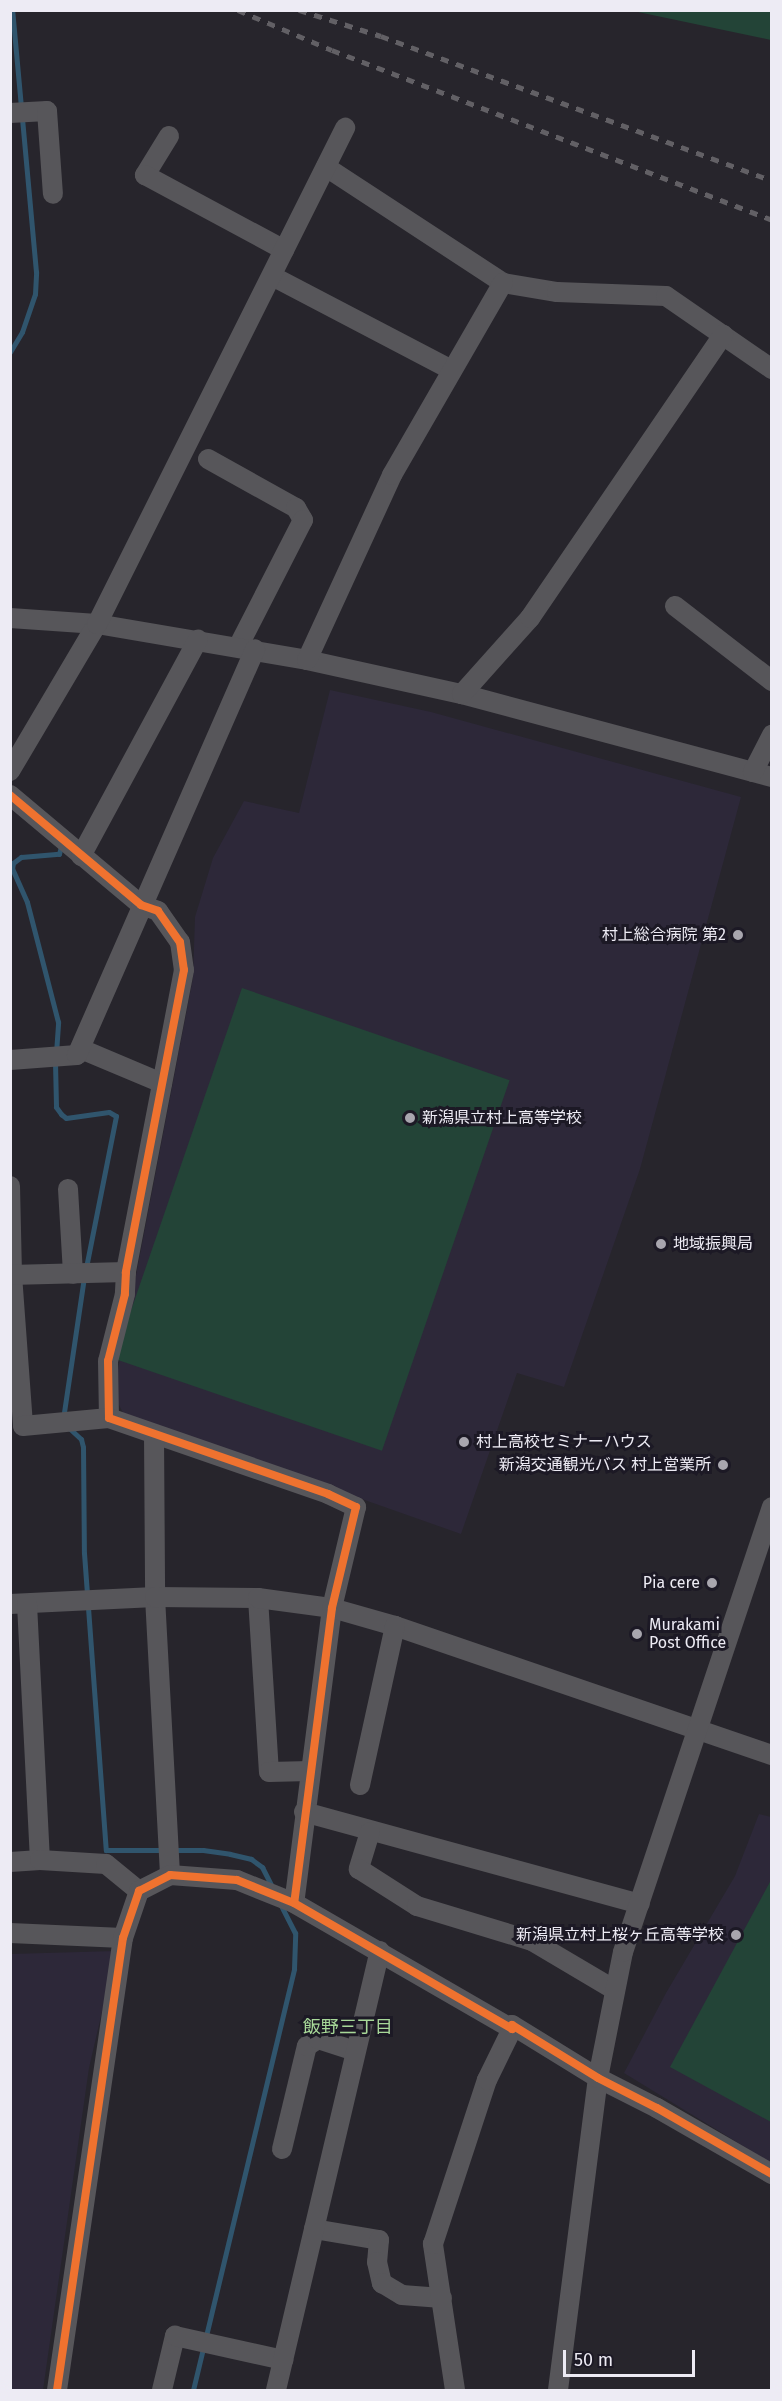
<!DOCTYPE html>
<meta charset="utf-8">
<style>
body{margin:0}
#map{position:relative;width:782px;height:2401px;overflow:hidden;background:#27252c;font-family:"Fira Sans","Noto Sans JP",sans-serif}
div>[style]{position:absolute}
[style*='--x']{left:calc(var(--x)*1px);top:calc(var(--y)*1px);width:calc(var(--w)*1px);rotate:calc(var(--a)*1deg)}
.built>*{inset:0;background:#2d2839}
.green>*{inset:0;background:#234437;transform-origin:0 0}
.stream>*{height:5px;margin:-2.5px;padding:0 2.5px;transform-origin:2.5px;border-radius:2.5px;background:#30556d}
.minor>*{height:20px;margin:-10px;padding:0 10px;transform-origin:10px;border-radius:10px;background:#57565a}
.rail>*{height:4.5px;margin-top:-2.25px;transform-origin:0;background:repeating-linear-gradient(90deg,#626065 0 8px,transparent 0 16px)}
.cycleway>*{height:8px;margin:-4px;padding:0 4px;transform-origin:4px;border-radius:4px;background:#ef722f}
.dots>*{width:16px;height:16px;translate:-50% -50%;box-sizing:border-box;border:3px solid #1c1925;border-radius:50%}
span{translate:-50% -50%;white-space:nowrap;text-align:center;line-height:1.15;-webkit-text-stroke:6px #1c1925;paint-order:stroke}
.poi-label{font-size:16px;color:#edebf4}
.right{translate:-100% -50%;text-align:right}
.left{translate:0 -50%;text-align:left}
.neighbourhood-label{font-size:18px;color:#a7d898}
.frame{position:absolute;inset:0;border:12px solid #edebf4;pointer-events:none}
.scale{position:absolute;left:563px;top:2350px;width:132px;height:27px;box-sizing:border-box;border:3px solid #edebf4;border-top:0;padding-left:8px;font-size:18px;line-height:21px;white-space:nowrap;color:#edebf4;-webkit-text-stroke:4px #1c1925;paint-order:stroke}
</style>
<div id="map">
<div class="built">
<div style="clip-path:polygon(330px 690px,431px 712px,741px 797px,640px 1169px,564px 1387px,517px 1373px,461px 1534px,124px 1415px,116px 1399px,115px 1385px,193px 978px,195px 917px,213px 858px,244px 801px,299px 813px)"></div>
<div style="clip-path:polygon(759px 1814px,771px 1817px,771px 2163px,624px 2073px,666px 1993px,735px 1876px)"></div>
<div style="clip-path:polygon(116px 1951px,89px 2068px,43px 2390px,11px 2390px,10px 1954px)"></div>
</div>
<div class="green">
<div style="clip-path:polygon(636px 11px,771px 11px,771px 40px,638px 12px)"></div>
<div style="left:242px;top:988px;width:283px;height:392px;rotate:19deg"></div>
<div style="clip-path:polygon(771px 1880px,772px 2122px,771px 2122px,670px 2067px)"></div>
</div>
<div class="stream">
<div style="--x:10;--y:352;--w:23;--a:-59"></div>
<div style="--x:22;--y:332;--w:40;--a:-71.1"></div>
<div style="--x:35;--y:294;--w:22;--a:-87"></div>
<div style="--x:36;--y:272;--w:263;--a:-95.2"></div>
<div style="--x:56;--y:1053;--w:31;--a:-86"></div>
<div style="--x:58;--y:1022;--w:124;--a:-104.5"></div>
<div style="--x:27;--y:902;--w:36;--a:-114"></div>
<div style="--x:12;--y:869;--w:6;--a:-81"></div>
<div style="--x:13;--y:863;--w:10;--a:-37"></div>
<div style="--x:21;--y:857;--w:38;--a:-5"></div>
<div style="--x:59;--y:854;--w:8;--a:-76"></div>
<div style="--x:55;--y:1062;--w:45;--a:88.7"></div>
<div style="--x:56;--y:1107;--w:9;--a:54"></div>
<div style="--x:61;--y:1114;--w:6;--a:39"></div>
<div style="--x:66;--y:1118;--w:43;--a:-7.9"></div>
<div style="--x:109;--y:1112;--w:8;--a:30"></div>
<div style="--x:116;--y:1116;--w:155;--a:101.2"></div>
<div style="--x:63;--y:1419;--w:144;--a:-81.6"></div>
<div style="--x:68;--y:1427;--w:18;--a:43"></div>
<div style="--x:81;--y:1439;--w:8;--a:76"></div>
<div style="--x:83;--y:1447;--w:106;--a:89.5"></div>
<div style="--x:84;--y:1553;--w:298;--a:85.8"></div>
<div style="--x:106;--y:1850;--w:97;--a:0"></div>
<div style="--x:203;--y:1850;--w:27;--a:8"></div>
<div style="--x:230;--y:1854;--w:22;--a:13"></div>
<div style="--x:251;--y:1859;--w:14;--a:36"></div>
<div style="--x:262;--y:1867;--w:22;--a:63"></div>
<div style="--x:193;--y:2390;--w:433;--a:-76.5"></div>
<div style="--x:294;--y:1969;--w:36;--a:-88"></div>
<div style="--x:295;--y:1933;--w:33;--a:-117"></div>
</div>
<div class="minor">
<div style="--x:10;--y:113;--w:37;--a:-3"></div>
<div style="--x:47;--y:111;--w:83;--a:85.9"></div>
<div style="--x:169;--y:136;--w:46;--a:121.6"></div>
<div style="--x:145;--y:175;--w:158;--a:28.3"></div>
<div style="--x:326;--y:167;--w:212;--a:33.2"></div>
<div style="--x:503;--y:283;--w:55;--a:9.5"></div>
<div style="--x:557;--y:292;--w:109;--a:2.1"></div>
<div style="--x:666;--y:296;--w:129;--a:34.6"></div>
<div style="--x:272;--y:276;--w:203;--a:27.6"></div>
<div style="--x:208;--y:459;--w:101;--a:29.1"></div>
<div style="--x:296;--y:508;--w:14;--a:60"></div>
<div style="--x:303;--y:520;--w:143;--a:117.1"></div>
<div style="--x:675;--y:606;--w:123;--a:37.7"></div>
<div style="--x:10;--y:618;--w:87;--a:3.9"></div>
<div style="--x:97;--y:624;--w:213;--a:9.7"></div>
<div style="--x:307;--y:660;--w:159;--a:12.4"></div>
<div style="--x:462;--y:694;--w:321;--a:15"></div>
<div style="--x:307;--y:660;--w:204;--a:-65.3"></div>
<div style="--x:392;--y:475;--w:222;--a:-60"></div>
<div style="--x:462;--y:694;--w:102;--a:-48.2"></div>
<div style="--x:530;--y:618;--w:343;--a:-55.7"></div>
<div style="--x:10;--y:771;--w:171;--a:-59.4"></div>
<div style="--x:97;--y:624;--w:555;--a:-63.43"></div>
<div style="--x:753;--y:772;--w:42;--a:-62.8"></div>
<div style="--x:10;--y:795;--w:171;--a:40"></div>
<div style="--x:141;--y:905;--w:18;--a:19"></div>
<div style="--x:158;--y:911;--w:38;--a:55"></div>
<div style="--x:180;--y:942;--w:28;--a:82"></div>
<div style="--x:184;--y:970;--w:308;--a:100.9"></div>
<div style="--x:126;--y:1272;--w:22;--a:93"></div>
<div style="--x:125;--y:1294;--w:69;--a:104.2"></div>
<div style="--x:108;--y:1361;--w:57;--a:89"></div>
<div style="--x:109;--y:1418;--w:232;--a:19.1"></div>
<div style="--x:328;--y:1494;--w:31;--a:25"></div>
<div style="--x:356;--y:1507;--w:104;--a:103.4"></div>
<div style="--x:332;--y:1608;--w:297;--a:97.3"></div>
<div style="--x:81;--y:856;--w:246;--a:-61.6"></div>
<div style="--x:81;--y:1049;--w:88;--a:22.8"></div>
<div style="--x:10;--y:1060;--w:67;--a:-4.3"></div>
<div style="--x:77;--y:1055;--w:443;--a:-66.3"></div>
<div style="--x:10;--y:1186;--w:89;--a:88.7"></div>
<div style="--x:12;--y:1275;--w:151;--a:85.8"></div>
<div style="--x:23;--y:1426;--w:86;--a:-5.3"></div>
<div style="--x:68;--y:1189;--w:85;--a:86.6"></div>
<div style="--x:10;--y:1275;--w:116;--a:-1.5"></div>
<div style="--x:154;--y:1435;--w:162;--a:89.6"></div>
<div style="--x:155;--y:1597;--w:278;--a:86.9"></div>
<div style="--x:258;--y:1598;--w:174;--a:86.4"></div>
<div style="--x:269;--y:1772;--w:41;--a:-1.4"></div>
<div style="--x:10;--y:1604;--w:145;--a:-2.8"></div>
<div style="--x:155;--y:1597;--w:103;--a:0.6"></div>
<div style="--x:258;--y:1598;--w:75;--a:7.7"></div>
<div style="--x:332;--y:1608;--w:66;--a:15.9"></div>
<div style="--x:395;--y:1626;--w:398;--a:18.9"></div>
<div style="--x:27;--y:1604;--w:256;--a:87.1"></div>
<div style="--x:360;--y:1785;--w:163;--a:-77.6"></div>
<div style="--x:304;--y:1812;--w:348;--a:15.3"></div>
<div style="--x:370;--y:1832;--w:39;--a:107"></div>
<div style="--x:359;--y:1869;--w:69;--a:32.5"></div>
<div style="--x:417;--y:1906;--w:120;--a:16.9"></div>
<div style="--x:532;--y:1941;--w:96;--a:30.6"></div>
<div style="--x:10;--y:1862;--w:30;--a:-4"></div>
<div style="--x:40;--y:1860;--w:66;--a:3.5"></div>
<div style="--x:106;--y:1864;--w:43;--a:39.3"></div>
<div style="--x:10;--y:1933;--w:113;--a:2.5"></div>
<div style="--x:282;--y:2149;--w:106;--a:-76.4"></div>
<div style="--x:307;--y:2046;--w:13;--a:-32"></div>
<div style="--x:318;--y:2039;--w:39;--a:18"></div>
<div style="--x:314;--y:2229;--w:66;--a:9.6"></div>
<div style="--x:379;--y:2240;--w:22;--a:95"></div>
<div style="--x:377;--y:2262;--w:22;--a:77"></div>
<div style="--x:382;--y:2283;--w:23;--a:31"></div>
<div style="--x:402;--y:2295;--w:40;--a:4.3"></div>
<div style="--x:57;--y:2390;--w:457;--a:-81.7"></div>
<div style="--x:123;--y:1938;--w:50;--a:-71.2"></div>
<div style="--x:139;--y:1891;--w:35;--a:-27"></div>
<div style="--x:170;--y:1875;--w:67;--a:4.3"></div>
<div style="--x:237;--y:1880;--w:61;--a:22"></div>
<div style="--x:294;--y:1903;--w:252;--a:30"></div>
<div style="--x:512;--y:2029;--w:4;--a:-90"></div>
<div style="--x:512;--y:2025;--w:101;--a:31.6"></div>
<div style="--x:598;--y:2078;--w:66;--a:27"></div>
<div style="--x:657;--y:2108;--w:133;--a:29.9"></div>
<div style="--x:162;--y:2390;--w:56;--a:-76.5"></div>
<div style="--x:175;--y:2336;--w:111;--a:12.5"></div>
<div style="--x:276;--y:2390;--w:451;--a:-76.7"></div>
<div style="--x:455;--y:2390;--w:148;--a:-98.6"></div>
<div style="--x:433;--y:2244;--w:173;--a:-71.8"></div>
<div style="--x:487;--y:2080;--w:57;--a:-63.9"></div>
<div style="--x:558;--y:2390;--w:315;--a:-82.7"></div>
<div style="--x:598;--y:2078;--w:128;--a:-78.8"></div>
<div style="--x:623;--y:1952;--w:469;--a:-71.5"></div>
</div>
<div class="rail">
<div style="--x:238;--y:10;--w:102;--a:23.1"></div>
<div style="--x:332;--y:50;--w:472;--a:21.1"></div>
<div style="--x:299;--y:10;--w:86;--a:17.6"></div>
<div style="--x:381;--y:36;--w:417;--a:20.3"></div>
</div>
<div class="cycleway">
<div style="--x:10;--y:795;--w:171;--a:40"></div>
<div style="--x:141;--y:905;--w:18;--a:19"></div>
<div style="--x:158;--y:911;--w:38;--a:55"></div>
<div style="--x:180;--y:942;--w:28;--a:82"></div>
<div style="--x:184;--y:970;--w:308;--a:100.9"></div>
<div style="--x:126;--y:1272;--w:22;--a:93"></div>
<div style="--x:125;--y:1294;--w:69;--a:104.2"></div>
<div style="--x:108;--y:1361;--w:57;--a:89"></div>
<div style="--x:109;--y:1418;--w:232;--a:19.1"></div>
<div style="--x:328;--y:1494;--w:31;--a:25"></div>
<div style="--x:356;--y:1507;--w:104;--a:103.4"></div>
<div style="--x:332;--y:1608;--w:297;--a:97.3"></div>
<div style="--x:57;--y:2390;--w:457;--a:-81.7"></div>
<div style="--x:123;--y:1938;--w:50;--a:-71.2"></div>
<div style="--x:139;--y:1891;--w:35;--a:-27"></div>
<div style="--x:170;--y:1875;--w:67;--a:4.3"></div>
<div style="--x:237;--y:1880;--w:61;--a:22"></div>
<div style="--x:294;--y:1903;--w:252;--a:30"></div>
<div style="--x:512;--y:2029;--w:4;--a:-90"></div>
<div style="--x:512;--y:2025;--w:101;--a:31.6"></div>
<div style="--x:598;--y:2078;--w:66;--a:27"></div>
<div style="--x:657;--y:2108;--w:133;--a:29.9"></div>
</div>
<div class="dots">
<div style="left:738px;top:935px;background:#a8a6ae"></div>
<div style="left:410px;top:1118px;background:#a8a6ae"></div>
<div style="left:661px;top:1244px;background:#a8a6ae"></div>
<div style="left:464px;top:1442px;background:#a8a6ae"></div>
<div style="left:723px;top:1465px;background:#a8a6ae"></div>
<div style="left:712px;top:1583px;background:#a8a6ae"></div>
<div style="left:637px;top:1634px;background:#a8a6ae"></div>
<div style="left:736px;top:1935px;background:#a8a6ae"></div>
</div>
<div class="poi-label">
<span class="right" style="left:726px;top:935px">村上総合病院 第2</span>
<span class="left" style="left:422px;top:1118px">新潟県立村上高等学校</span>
<span class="left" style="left:673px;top:1244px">地域振興局</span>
<span class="left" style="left:476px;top:1442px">村上高校セミナーハウス</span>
<span class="right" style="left:711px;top:1465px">新潟交通観光バス 村上営業所</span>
<span class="right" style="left:700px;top:1583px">Pia cere</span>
<span class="left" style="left:649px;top:1634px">Murakami<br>Post Office</span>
<span class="right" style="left:724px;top:1935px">新潟県立村上桜ヶ丘高等学校</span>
</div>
<div class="neighbourhood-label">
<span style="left:348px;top:2027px">飯野三丁目</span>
</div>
<div class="frame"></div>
<div class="scale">50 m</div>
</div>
